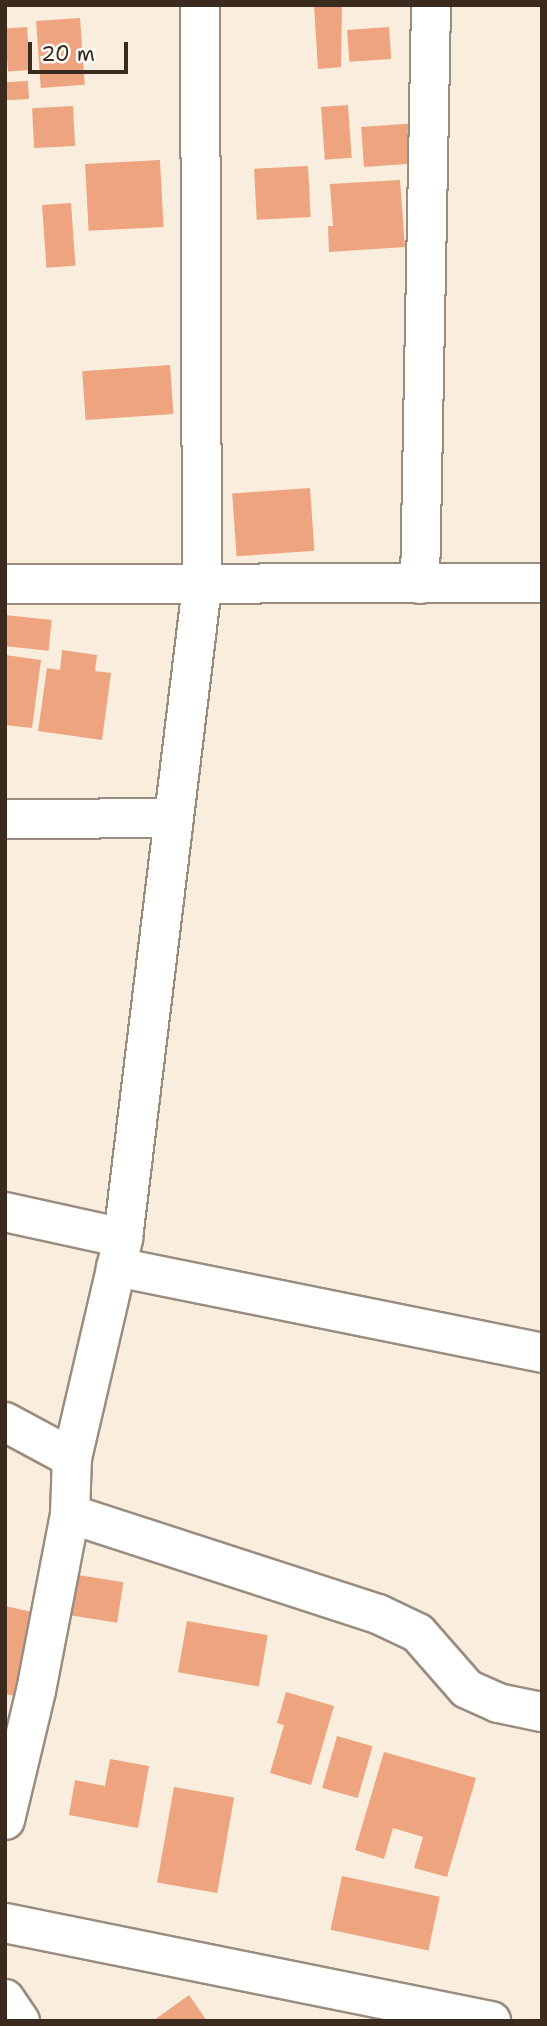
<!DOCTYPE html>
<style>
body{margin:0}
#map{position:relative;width:547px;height:2026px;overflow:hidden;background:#f9eddd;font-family:"Shantell Sans",sans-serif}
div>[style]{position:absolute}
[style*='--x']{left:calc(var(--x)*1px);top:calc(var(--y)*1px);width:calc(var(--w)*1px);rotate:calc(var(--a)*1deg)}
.building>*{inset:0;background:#eda47f;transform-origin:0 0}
.roads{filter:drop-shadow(2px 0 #9a8c7e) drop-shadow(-2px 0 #9a8c7e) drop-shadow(0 2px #9a8c7e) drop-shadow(0 -2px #9a8c7e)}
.minor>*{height:38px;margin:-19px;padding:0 19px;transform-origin:19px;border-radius:19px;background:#fff}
span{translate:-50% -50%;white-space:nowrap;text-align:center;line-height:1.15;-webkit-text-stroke:5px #fdfcf7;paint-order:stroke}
.frame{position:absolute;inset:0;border:7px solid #3b2a1e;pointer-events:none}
.scale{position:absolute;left:28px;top:42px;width:100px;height:32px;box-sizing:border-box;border:4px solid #3b2a1e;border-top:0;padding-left:9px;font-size:21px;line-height:24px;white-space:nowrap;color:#3b2a1e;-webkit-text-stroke:5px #fdfcf7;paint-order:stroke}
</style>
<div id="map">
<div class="building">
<div style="clip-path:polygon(314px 5px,342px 5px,341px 67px,318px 69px)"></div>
<div style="left:80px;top:18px;width:67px;height:44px;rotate:86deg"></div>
<div style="left:27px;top:27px;width:43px;height:22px;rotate:86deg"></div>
<div style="left:389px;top:27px;width:32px;height:42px;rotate:86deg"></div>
<div style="left:28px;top:81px;width:18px;height:23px;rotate:87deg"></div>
<div style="left:348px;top:105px;width:53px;height:27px;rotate:86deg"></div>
<div style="left:73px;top:106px;width:40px;height:41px;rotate:87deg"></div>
<div style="left:418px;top:123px;width:40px;height:57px;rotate:86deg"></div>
<div style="left:160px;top:160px;width:67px;height:75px;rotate:87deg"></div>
<div style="left:308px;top:166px;width:51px;height:54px;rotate:87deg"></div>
<div style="clip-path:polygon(400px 180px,405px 247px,329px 252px,328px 226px,333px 226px,330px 184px)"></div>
<div style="left:71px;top:203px;width:63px;height:29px;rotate:86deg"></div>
<div style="left:170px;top:365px;width:49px;height:88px;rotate:86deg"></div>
<div style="left:310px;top:488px;width:63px;height:78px;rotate:86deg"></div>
<div style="left:5px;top:615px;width:47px;height:31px;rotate:6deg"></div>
<div style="clip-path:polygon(62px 650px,97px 655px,95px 671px,111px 673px,102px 740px,38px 731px,47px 668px,60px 670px)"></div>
<div style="clip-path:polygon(5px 655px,41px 660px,32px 728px,5px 725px)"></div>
<div style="left:78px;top:1575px;width:46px;height:41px;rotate:9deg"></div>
<div style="clip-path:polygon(5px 1606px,32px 1612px,15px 1696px,5px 1694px)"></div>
<div style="left:187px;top:1621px;width:82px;height:52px;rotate:10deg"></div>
<div style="clip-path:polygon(286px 1692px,334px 1706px,311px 1785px,270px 1773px,284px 1725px,277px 1723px)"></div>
<div style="left:337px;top:1736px;width:37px;height:54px;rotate:16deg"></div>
<div style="clip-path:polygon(384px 1752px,476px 1778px,447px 1877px,414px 1868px,423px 1837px,393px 1828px,384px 1859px,355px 1850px)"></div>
<div style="clip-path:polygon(110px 1759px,149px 1766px,138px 1828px,69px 1815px,75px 1780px,105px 1786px)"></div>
<div style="left:174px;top:1787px;width:61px;height:97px;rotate:10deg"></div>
<div style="left:342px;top:1876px;width:100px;height:55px;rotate:12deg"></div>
<div style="clip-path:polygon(189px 1995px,207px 2021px,153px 2021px)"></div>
</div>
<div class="roads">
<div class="minor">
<div style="--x:5;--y:584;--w:537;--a:-0.11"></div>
<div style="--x:420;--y:584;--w:579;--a:-88.91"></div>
<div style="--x:5;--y:819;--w:169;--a:-0.3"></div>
<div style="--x:5;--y:1212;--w:121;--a:12.4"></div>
<div style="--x:116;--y:1267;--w:435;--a:11.4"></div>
<div style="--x:5;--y:1422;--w:76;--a:28.2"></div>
<div style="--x:70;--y:1514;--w:324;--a:18"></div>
<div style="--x:378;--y:1614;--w:44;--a:25.4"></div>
<div style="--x:418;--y:1633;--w:74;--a:48.8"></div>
<div style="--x:467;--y:1689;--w:34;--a:24"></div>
<div style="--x:498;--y:1703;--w:45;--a:11.6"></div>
<div style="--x:5;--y:1820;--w:133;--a:-76.5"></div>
<div style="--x:36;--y:1691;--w:180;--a:-79.1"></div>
<div style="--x:70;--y:1514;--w:56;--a:-88"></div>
<div style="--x:72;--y:1458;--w:226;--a:-76.9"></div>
<div style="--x:123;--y:1238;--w:657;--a:-83.09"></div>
<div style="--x:202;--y:586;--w:581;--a:-90.2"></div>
<div style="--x:5;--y:1923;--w:496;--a:11.4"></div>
<div style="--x:5;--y:1999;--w:27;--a:56"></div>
</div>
</div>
<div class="frame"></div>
<div class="scale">20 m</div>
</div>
